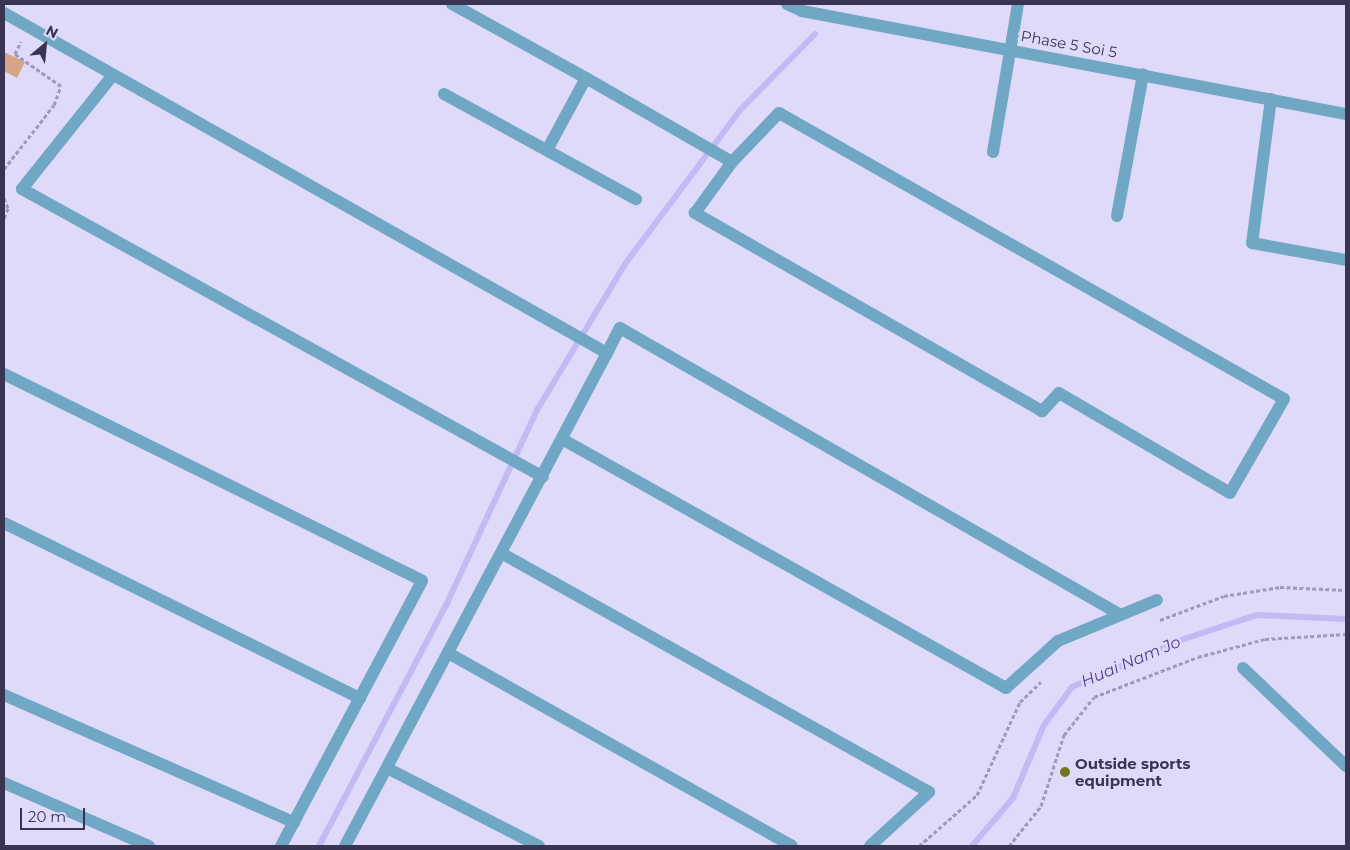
<!DOCTYPE html>
<style>
body{margin:0}
#map{position:relative;width:1350px;height:850px;overflow:hidden;background:#dfdafa;font-family:Montserrat,sans-serif}
div>[style]{position:absolute}
[style*='--x']{left:calc(var(--x)*1px);top:calc(var(--y)*1px);width:calc(var(--w)*1px);rotate:calc(var(--a)*1deg)}
.green>*{inset:0;background:#d6a486}
.stream>*{height:6px;margin:-3px;padding:0 3px;transform-origin:3px;border-radius:3px;background:#c3baf4}
.path>*{height:3px;margin-top:-1.5px;transform-origin:0;background:repeating-linear-gradient(90deg,#9f9ab9 0 4px,transparent 0 6.5px)}
.minor>*{height:12px;margin:-6px;padding:0 6px;transform-origin:6px;border-radius:6px;background:#6fa7c5}
.dots>*{width:14px;height:14px;translate:-50% -50%;box-sizing:border-box;border:2px solid #dfdafa;border-radius:50%}
span{translate:-50% -50%;white-space:nowrap;text-align:center;line-height:1.15;-webkit-text-stroke:5px #dfdafa;paint-order:stroke}
.street-label{font-size:15px;color:#3a3452}
.poi-label{font-size:15px;color:#3a3452;font-weight:700}
.left{translate:0 -50%;text-align:left}
.water-label{font-size:16px;color:#503a8d;font-style:italic}
.frame{position:absolute;inset:0;border:5px solid #3a3452;pointer-events:none}
.north{position:absolute;left:20px;top:20px;width:50px;height:50px;-webkit-text-stroke:4px #dfdafa;paint-order:stroke;rotate:28deg;font-size:14px;font-weight:700;line-height:20px;text-align:center;color:#3a3452}
.north::after{content:'';display:block;margin:auto;width:18px;height:22px;background:#3a3452;clip-path:polygon(50% 0,100% 100%,50% 72%,0 100%)}
.scale{position:absolute;left:20px;top:808px;width:65px;height:22px;box-sizing:border-box;border:2px solid #3a3452;border-top:0;padding-left:6px;font-size:15px;line-height:18px;white-space:nowrap;color:#3a3452;-webkit-text-stroke:4px #dfdafa;paint-order:stroke}
</style>
<div id="map">
<div class="green">
<div style="clip-path:polygon(4px 52px,25px 62px,17px 78px,4px 71px)"></div>
</div>
<div class="stream">
<div style="--x:319;--y:846;--w:275;--a:-62.2"></div>
<div style="--x:447;--y:603;--w:213;--a:-65"></div>
<div style="--x:537;--y:410;--w:170;--a:-58.9"></div>
<div style="--x:625;--y:264;--w:192;--a:-53.2"></div>
<div style="--x:740;--y:110;--w:107;--a:-45.4"></div>
<div style="--x:972;--y:846;--w:63;--a:-49.5"></div>
<div style="--x:1013;--y:798;--w:79;--a:-67"></div>
<div style="--x:1044;--y:725;--w:47;--a:-53.6"></div>
<div style="--x:1072;--y:687;--w:125;--a:-23.1"></div>
<div style="--x:1187;--y:638;--w:74;--a:-18.2"></div>
<div style="--x:1257;--y:615;--w:89;--a:2.6"></div>
</div>
<div class="path">
<div style="--x:4;--y:169;--w:81;--a:-52"></div>
<div style="--x:54;--y:105;--w:20;--a:-70"></div>
<div style="--x:61;--y:86;--w:56;--a:-145.2"></div>
<div style="--x:15;--y:54;--w:14;--a:-65"></div>
<div style="--x:4;--y:198;--w:11;--a:68"></div>
<div style="--x:8;--y:208;--w:12;--a:110"></div>
<div style="--x:1160;--y:620;--w:68;--a:-20.6"></div>
<div style="--x:1224;--y:596;--w:57;--a:-9.1"></div>
<div style="--x:1280;--y:587;--w:66;--a:2.6"></div>
<div style="--x:919;--y:846;--w:77;--a:-41.3"></div>
<div style="--x:977;--y:795;--w:102;--a:-65.2"></div>
<div style="--x:1020;--y:702;--w:29;--a:-44"></div>
<div style="--x:1009;--y:846;--w:51;--a:-51.3"></div>
<div style="--x:1041;--y:806;--w:75;--a:-72.1"></div>
<div style="--x:1064;--y:735;--w:48;--a:-51.7"></div>
<div style="--x:1094;--y:697;--w:111;--a:-21"></div>
<div style="--x:1198;--y:657;--w:69;--a:-15"></div>
<div style="--x:1265;--y:639;--w:81;--a:-3.5"></div>
</div>
<div class="minor">
<div style="--x:452;--y:4;--w:153;--a:28.9"></div>
<div style="--x:586;--y:78;--w:82;--a:118.4"></div>
<div style="--x:787;--y:4;--w:17;--a:25"></div>
<div style="--x:802;--y:11;--w:554;--a:10.72"></div>
<div style="--x:4;--y:13;--w:692;--a:29.42"></div>
<div style="--x:607;--y:353;--w:558;--a:117.99"></div>
<div style="--x:113;--y:75;--w:146;--a:128.6"></div>
<div style="--x:22;--y:189;--w:595;--a:28.93"></div>
<div style="--x:586;--y:78;--w:168;--a:29.9"></div>
<div style="--x:444;--y:94;--w:219;--a:28.7"></div>
<div style="--x:1271;--y:99;--w:145;--a:97.5"></div>
<div style="--x:1252;--y:243;--w:96;--a:10.3"></div>
<div style="--x:779;--y:113;--w:580;--a:29.52"></div>
<div style="--x:1284;--y:399;--w:108;--a:119.9"></div>
<div style="--x:1230;--y:493;--w:198;--a:-149.7"></div>
<div style="--x:1059;--y:393;--w:25;--a:133"></div>
<div style="--x:1042;--y:411;--w:400;--a:-150.3"></div>
<div style="--x:695;--y:213;--w:63;--a:-54"></div>
<div style="--x:732;--y:162;--w:68;--a:-46.2"></div>
<div style="--x:993;--y:152;--w:150;--a:-80.4"></div>
<div style="--x:1117;--y:216;--w:144;--a:-79.6"></div>
<div style="--x:607;--y:353;--w:28;--a:-63"></div>
<div style="--x:620;--y:328;--w:577;--a:29.81"></div>
<div style="--x:4;--y:374;--w:466;--a:26.3"></div>
<div style="--x:422;--y:581;--w:300;--a:118"></div>
<div style="--x:562;--y:439;--w:509;--a:29.28"></div>
<div style="--x:1006;--y:688;--w:70;--a:-42.1"></div>
<div style="--x:1058;--y:641;--w:107;--a:-22.5"></div>
<div style="--x:4;--y:523;--w:397;--a:26.2"></div>
<div style="--x:503;--y:554;--w:488;--a:29.2"></div>
<div style="--x:929;--y:792;--w:80;--a:137.5"></div>
<div style="--x:450;--y:654;--w:392;--a:29.3"></div>
<div style="--x:1243;--y:668;--w:142;--a:43.6"></div>
<div style="--x:4;--y:695;--w:317;--a:23.7"></div>
<div style="--x:387;--y:768;--w:171;--a:27.2"></div>
<div style="--x:4;--y:783;--w:158;--a:23.5"></div>
</div>
<div class="dots">
<div style="left:1065px;top:772px;background:#71751c"></div>
</div>
<div class="street-label">
<span style="left:1069px;top:44px;rotate:10deg">Phase 5 Soi 5</span>
</div>
<div class="poi-label">
<span class="left" style="left:1075px;top:772px">Outside sports<br>equipment</span>
</div>
<div class="water-label">
<span style="left:1131px;top:662px;rotate:-23deg">Huai Nam Jo</span>
</div>
<div class="frame"></div>
<div class="north">N</div>
<div class="scale">20 m</div>
</div>
